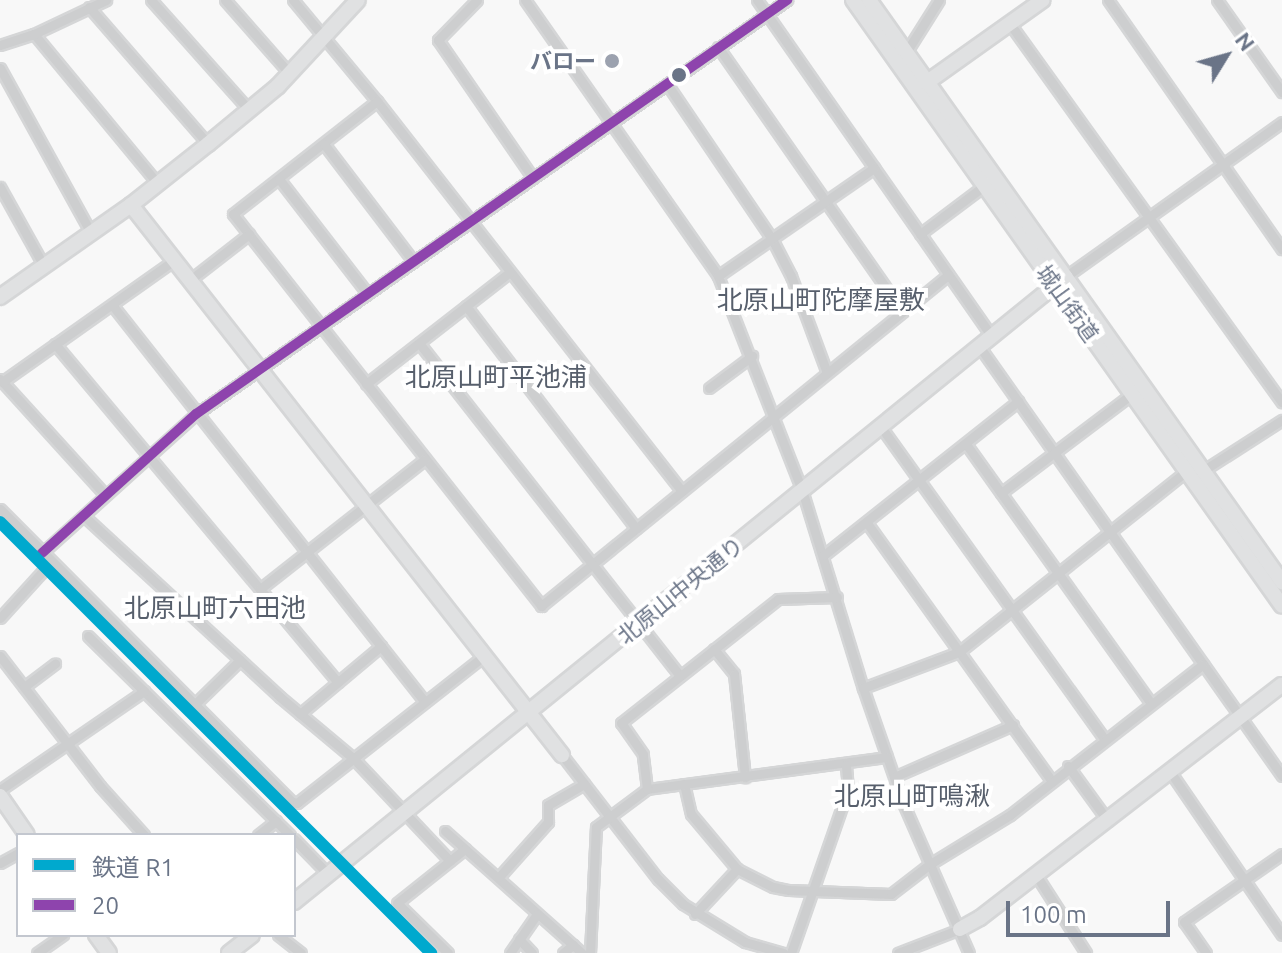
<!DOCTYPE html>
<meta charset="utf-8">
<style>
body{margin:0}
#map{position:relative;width:1282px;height:953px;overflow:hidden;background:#f8f8f8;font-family:Ubuntu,"Noto Sans JP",sans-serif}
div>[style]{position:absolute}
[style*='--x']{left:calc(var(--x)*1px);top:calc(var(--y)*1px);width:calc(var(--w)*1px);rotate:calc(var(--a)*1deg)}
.roads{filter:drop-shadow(2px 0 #d5d6d7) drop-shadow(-2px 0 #d5d6d7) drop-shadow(0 2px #d5d6d7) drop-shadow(0 -2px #d5d6d7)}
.street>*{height:9px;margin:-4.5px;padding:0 4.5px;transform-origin:4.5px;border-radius:4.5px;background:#cdcecf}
.secondary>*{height:14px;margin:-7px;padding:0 7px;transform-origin:7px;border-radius:7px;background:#e0e1e2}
.primary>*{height:14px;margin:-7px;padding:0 7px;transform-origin:7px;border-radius:7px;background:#e0e1e2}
.bus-1>*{height:10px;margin:-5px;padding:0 5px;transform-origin:5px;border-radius:5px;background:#8e44ad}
.rail-1>*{height:12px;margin:-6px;padding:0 6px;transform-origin:6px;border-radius:6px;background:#00a9ce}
.dots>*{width:22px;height:22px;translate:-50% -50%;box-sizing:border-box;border:4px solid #fff;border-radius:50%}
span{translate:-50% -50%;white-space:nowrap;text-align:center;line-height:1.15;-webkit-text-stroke:8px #fff;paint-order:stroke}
.poi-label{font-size:22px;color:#6a7487;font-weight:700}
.right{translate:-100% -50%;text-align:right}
.street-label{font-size:22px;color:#6a7487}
.quarter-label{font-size:26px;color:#575f6c}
.legend{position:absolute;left:16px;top:833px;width:280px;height:104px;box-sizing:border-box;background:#fff;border:2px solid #c3c7cf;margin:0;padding:10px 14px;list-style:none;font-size:24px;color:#6a7487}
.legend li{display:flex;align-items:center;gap:16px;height:40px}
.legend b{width:40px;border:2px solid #c3c7cf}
.north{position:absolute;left:1186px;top:16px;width:80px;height:80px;-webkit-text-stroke:6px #fff;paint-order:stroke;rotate:53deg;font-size:22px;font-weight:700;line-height:32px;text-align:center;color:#6a7487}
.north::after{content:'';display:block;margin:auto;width:28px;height:36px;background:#6a7487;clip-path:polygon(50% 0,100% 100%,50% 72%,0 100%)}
.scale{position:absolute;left:1006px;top:901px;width:164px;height:36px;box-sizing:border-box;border:4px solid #6a7487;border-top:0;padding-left:10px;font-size:24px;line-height:28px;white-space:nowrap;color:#6a7487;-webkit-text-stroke:6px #fff;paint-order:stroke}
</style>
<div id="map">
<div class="roads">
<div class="street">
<div style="--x:151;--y:0;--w:147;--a:48.3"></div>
<div style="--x:225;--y:0;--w:98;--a:48.7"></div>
<div style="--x:293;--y:0;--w:131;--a:50.3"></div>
<div style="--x:377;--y:101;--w:495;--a:52"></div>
<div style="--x:477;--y:0;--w:56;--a:134.3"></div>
<div style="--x:438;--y:40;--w:166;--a:55.5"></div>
<div style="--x:525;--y:0;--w:337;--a:55"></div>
<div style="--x:718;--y:276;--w:230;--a:68.6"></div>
<div style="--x:802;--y:490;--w:207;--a:72.9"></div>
<div style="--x:863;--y:688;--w:122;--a:70.8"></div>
<div style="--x:903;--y:803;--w:164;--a:66.3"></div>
<div style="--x:757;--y:0;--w:409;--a:55.1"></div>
<div style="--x:1108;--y:0;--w:304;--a:55.1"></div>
<div style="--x:1217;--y:0;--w:113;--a:54.8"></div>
<div style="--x:89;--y:7;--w:181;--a:49"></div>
<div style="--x:1010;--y:24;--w:466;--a:54.3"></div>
<div style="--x:34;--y:34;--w:195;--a:50.4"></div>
<div style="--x:0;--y:45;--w:36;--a:-18"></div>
<div style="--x:34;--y:34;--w:80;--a:-25.3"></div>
<div style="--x:718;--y:47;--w:322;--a:55.1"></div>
<div style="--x:905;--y:54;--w:64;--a:-57.8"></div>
<div style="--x:0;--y:68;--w:188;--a:61.1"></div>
<div style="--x:667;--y:84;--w:187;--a:55.9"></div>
<div style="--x:772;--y:239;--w:42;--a:62.8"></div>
<div style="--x:791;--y:276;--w:103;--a:69.6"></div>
<div style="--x:377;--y:101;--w:183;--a:141.9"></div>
<div style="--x:233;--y:214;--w:499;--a:51.8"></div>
<div style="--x:541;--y:606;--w:525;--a:-39.12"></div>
<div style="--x:324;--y:144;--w:148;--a:52.7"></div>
<div style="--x:279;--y:179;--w:145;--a:52.3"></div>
<div style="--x:0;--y:187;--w:90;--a:60.9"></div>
<div style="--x:920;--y:234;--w:80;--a:-36.9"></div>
<div style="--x:718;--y:276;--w:190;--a:-34.7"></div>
<div style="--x:1065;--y:277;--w:267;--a:-35.5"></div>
<div style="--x:190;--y:280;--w:75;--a:-37.9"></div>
<div style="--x:113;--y:306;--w:504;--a:51.77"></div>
<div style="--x:466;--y:306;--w:280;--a:52.6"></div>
<div style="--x:419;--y:343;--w:423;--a:51.9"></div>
<div style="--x:55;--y:344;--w:441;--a:50.1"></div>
<div style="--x:979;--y:346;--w:526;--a:54.83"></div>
<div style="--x:0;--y:379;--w:156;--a:47.8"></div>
<div style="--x:2;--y:382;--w:211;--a:-35.3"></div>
<div style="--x:366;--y:384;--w:182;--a:-37.9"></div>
<div style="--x:709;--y:388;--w:54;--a:-36.7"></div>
<div style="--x:881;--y:427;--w:383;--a:54.4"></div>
<div style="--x:966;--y:444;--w:318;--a:54.5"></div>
<div style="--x:1204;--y:470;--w:93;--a:-32.7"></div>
<div style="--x:1001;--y:493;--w:166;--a:-37.1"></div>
<div style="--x:0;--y:509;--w:414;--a:45.1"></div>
<div style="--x:292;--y:802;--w:5;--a:11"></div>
<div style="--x:297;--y:803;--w:238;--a:-38.2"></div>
<div style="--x:84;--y:516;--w:267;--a:42.7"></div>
<div style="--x:280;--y:697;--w:95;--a:39.9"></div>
<div style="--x:353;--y:758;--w:141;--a:46.7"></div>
<div style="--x:867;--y:523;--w:316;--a:54.4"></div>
<div style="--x:42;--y:553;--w:207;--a:-42.1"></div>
<div style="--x:196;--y:414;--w:722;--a:-35.01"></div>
<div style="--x:824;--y:555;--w:248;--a:-38.4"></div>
<div style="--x:260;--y:589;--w:210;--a:-38.2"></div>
<div style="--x:0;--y:618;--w:76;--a:-47.7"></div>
<div style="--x:88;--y:636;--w:284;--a:44.6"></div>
<div style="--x:714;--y:649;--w:32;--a:51"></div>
<div style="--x:734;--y:674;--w:104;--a:83.9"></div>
<div style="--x:0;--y:656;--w:164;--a:52.4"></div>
<div style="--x:100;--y:786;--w:66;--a:48.1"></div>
<div style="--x:24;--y:687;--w:39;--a:-37"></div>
<div style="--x:863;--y:688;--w:103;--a:-20.6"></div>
<div style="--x:959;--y:652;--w:293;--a:-38.5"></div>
<div style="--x:195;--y:704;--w:63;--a:-44.4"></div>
<div style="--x:300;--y:714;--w:106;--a:-40"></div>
<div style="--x:562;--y:755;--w:157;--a:52.3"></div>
<div style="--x:658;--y:879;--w:35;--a:45"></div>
<div style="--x:683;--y:904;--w:73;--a:31.5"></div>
<div style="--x:745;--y:942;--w:40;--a:16"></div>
<div style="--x:1068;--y:766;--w:68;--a:54"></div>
<div style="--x:1171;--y:773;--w:196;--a:55.6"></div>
<div style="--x:894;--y:777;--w:130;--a:-23.6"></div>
<div style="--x:684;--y:784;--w:31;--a:77"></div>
<div style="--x:691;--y:814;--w:72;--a:50.1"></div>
<div style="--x:737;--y:869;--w:40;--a:26.6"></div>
<div style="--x:773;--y:887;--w:16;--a:11"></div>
<div style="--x:789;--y:890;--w:102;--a:2.2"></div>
<div style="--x:891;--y:894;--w:49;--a:-37.6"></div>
<div style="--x:930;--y:864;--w:94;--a:-31.5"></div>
<div style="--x:1010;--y:815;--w:245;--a:-38"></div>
<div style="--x:647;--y:789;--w:242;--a:-7.6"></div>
<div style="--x:0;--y:790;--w:175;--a:-34.5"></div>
<div style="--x:445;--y:831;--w:183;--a:41.7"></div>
<div style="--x:258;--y:835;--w:23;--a:-38"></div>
<div style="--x:294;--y:839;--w:49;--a:45.8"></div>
<div style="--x:0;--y:863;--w:21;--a:-29"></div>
<div style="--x:1036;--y:875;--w:93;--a:57.3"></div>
<div style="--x:499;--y:877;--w:74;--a:-48.3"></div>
<div style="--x:548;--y:822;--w:17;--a:-90"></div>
<div style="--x:548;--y:805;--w:42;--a:-30.3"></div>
<div style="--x:695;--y:914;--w:62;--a:-47"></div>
<div style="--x:278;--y:935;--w:29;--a:38"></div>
<div style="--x:519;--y:939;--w:19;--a:47"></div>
<div style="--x:37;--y:953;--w:32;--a:-35"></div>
<div style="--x:448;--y:953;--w:71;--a:-135.6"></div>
<div style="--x:397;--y:903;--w:87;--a:-38.5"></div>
<div style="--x:510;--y:953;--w:47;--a:-55.3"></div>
<div style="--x:563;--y:953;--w:13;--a:-39"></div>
<div style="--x:590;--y:953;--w:126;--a:-87.3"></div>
<div style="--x:596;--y:827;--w:64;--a:-36.7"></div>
<div style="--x:647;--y:789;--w:35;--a:-97"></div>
<div style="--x:643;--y:754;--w:38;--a:-125"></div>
<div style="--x:621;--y:723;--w:200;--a:-38.3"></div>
<div style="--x:778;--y:599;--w:59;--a:-1.9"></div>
<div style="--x:791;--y:953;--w:174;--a:-70.8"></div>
<div style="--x:848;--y:789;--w:24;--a:-95"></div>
<div style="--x:898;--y:953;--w:66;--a:-21.2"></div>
<div style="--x:1206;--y:953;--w:38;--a:-125"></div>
<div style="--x:1184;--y:922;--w:119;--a:-34.8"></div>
</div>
<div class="secondary">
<div style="--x:853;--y:0;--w:742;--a:54.7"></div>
<div style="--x:869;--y:0;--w:714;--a:54.64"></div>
<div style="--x:926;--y:83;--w:143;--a:-35.4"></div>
<div style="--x:131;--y:205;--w:699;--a:51.92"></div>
<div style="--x:0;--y:297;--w:160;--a:-35.1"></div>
<div style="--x:131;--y:205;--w:98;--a:-38.4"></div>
<div style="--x:208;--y:144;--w:91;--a:-39.6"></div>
<div style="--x:278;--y:86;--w:117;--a:-47.1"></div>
<div style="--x:294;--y:902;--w:993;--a:-39.03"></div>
<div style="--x:960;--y:929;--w:23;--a:-29"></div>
<div style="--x:980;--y:918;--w:381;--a:-37.7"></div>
<div style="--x:229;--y:953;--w:29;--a:-38"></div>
</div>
<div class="primary">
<div style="--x:0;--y:796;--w:47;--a:55.3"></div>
<div style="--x:96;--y:935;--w:22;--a:54"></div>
</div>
</div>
<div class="bus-1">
<div style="--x:42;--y:553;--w:207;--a:-42.1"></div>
<div style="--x:196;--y:414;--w:722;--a:-35.01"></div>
</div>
<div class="rail-1">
<div style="--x:0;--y:522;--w:610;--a:45"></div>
</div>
<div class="dots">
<div style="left:612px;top:61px;background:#9ca2af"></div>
<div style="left:679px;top:75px;background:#6a7487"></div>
</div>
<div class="poi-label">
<span class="right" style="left:596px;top:61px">バロー</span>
</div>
<div class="street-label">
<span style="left:1068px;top:303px;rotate:54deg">城山街道</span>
<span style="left:680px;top:590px;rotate:-39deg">北原山中央通り</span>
</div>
<div class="quarter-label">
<span style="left:821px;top:300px">北原山町陀摩屋敷</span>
<span style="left:496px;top:377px">北原山町平池浦</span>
<span style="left:215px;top:608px">北原山町六田池</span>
<span style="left:912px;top:796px">北原山町鳴湫</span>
</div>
<ul class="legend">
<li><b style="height:10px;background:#00a9ce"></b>鉄道 R1</li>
<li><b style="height:10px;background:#8e44ad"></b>20</li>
</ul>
<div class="north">N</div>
<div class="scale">100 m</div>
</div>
